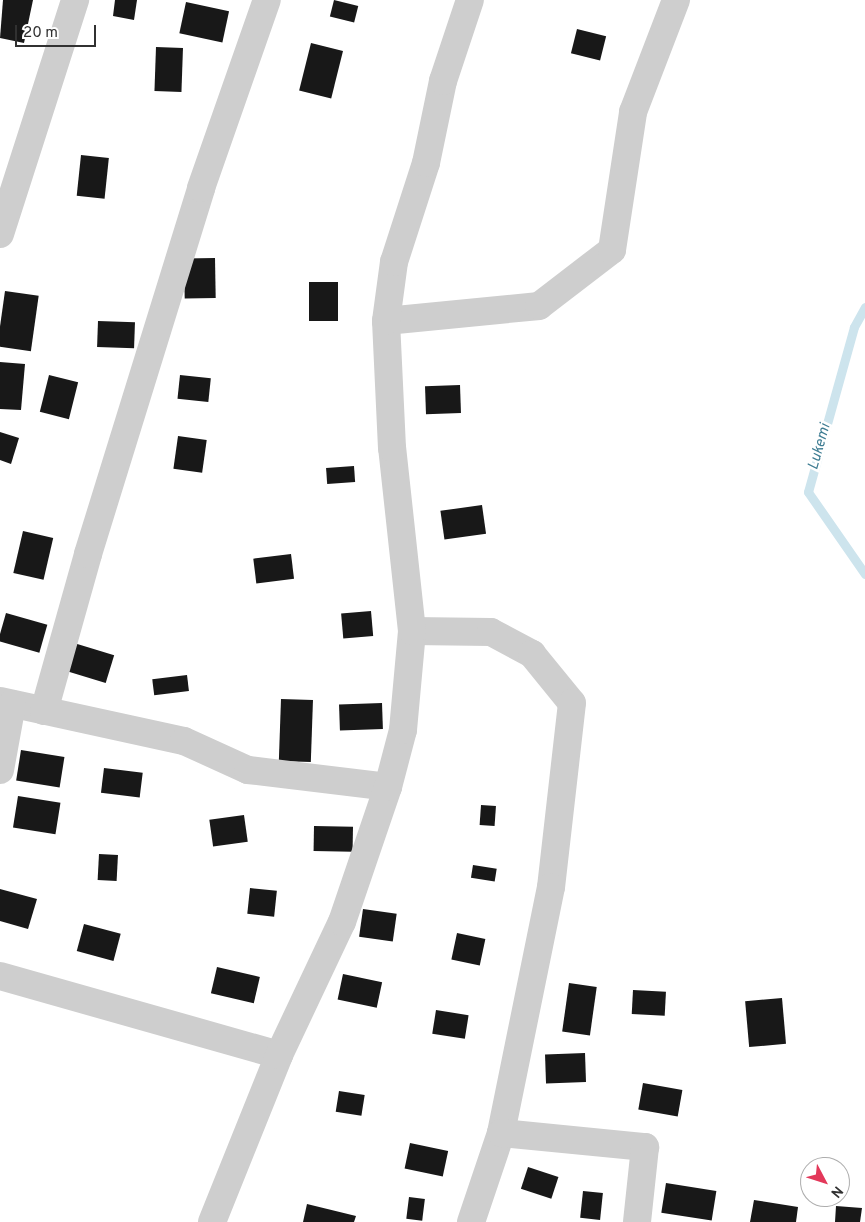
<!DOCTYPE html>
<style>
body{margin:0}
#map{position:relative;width:865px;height:1222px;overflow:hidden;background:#fff;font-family:Overpass,sans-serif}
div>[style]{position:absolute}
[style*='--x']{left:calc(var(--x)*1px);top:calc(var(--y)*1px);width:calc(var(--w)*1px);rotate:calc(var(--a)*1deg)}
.stream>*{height:9px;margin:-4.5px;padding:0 4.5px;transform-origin:4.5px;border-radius:4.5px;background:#cde4ed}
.building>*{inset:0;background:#181818;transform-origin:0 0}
.minor>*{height:28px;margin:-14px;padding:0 14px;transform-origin:14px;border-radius:14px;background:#cecece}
span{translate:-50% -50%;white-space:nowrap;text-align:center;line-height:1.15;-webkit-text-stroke:5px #fff;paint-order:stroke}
.water-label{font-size:15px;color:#3f7d93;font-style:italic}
.north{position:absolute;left:800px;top:1157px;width:50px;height:50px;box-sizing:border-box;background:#fff;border:1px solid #adadad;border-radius:50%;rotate:130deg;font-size:14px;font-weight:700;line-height:20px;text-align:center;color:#313131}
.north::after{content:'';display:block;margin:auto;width:18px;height:22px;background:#e3385a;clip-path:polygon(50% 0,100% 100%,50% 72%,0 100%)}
.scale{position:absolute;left:15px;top:25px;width:81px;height:22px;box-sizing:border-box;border:2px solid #313131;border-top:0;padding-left:6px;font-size:15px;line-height:18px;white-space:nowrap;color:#313131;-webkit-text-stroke:4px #fff;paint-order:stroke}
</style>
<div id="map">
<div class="stream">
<div style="--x:865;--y:307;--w:23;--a:119"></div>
<div style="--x:854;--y:327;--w:171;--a:105.6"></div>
<div style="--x:808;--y:492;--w:100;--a:55.2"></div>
</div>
<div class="building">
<div style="clip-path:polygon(3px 0,33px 0,24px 43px,0 38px)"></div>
<div style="clip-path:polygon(115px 0,137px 0,134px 20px,113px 16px)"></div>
<div style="left:334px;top:0;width:25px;height:17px;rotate:14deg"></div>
<div style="left:186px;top:2px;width:44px;height:32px;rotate:12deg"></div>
<div style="left:577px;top:29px;width:30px;height:25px;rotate:14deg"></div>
<div style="left:311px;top:43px;width:33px;height:49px;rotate:14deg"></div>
<div style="left:156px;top:47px;width:27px;height:44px;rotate:2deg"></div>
<div style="left:81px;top:155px;width:28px;height:41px;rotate:6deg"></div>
<div style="left:215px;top:258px;width:40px;height:31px;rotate:89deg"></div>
<div style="left:309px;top:282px;width:29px;height:39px"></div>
<div style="left:5px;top:291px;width:34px;height:56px;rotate:8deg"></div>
<div style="left:98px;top:321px;width:37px;height:26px;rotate:2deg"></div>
<div style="clip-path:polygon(0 362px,25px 364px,21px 410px,0 409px)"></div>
<div style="left:49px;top:375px;width:30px;height:38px;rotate:14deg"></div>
<div style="left:180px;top:375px;width:31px;height:24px;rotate:6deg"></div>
<div style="left:460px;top:385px;width:28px;height:35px;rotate:88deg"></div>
<div style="clip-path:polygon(0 432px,19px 438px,11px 464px,0 460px)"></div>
<div style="left:178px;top:436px;width:29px;height:33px;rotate:8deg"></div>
<div style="left:354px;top:466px;width:16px;height:28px;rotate:86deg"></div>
<div style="left:482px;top:505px;width:29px;height:42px;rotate:82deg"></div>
<div style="left:23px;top:531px;width:31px;height:43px;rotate:13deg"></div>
<div style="left:291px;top:554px;width:25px;height:38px;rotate:83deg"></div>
<div style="left:371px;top:611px;width:25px;height:30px;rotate:85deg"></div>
<div style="left:6px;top:613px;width:43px;height:29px;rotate:16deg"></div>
<div style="left:74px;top:643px;width:42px;height:29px;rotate:17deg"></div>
<div style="left:187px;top:675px;width:16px;height:35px;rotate:83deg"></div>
<div style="left:281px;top:699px;width:32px;height:62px;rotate:2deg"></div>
<div style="left:382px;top:703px;width:26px;height:43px;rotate:88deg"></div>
<div style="left:21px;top:750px;width:44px;height:31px;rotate:9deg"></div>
<div style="left:104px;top:768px;width:39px;height:25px;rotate:7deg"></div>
<div style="left:18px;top:796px;width:43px;height:32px;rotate:9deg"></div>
<div style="left:481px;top:805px;width:15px;height:20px;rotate:4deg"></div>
<div style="left:244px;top:815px;width:27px;height:35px;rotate:82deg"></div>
<div style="left:314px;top:826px;width:39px;height:25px;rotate:1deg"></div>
<div style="left:99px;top:854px;width:19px;height:26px;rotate:3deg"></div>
<div style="left:473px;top:865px;width:24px;height:13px;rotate:9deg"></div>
<div style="left:250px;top:888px;width:27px;height:26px;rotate:6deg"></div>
<div style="clip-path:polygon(0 889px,37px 899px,28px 929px,0 921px)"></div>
<div style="left:363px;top:909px;width:34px;height:28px;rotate:8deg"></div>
<div style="left:84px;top:924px;width:38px;height:28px;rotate:15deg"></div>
<div style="left:457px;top:933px;width:29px;height:27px;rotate:12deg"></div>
<div style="left:217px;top:967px;width:44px;height:27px;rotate:13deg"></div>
<div style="left:343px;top:974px;width:40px;height:26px;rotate:12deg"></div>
<div style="left:569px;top:983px;width:28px;height:49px;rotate:8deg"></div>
<div style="left:633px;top:990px;width:33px;height:24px;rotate:3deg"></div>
<div style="left:782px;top:998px;width:46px;height:37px;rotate:85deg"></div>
<div style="left:436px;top:1010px;width:33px;height:24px;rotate:9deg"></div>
<div style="left:585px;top:1053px;width:29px;height:40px;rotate:88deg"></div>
<div style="left:643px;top:1083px;width:40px;height:27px;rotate:10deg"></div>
<div style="left:339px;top:1091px;width:26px;height:21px;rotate:9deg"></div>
<div style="left:410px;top:1143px;width:39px;height:26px;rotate:12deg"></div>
<div style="left:528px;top:1167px;width:32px;height:23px;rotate:18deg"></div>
<div style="left:666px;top:1183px;width:51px;height:30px;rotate:9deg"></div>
<div style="left:583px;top:1191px;width:20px;height:27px;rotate:6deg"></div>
<div style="left:409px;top:1197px;width:16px;height:22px;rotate:7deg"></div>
<div style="clip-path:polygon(754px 1200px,798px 1207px,796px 1222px,750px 1222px)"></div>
<div style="clip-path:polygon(307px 1204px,356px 1216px,354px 1222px,303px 1222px)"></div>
<div style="clip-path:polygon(836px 1206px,862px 1208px,860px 1222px,835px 1222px)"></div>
</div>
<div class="minor">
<div style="--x:0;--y:234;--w:246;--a:-72.2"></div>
<div style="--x:386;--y:321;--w:154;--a:-5.6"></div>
<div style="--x:539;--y:306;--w:92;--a:-37.5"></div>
<div style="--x:612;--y:250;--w:140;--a:-81.3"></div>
<div style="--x:633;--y:112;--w:120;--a:-69"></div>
<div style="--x:412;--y:631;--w:79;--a:0.7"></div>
<div style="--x:491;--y:632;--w:47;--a:28.2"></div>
<div style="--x:532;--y:654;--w:63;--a:50.8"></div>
<div style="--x:572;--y:703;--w:185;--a:96.5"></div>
<div style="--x:551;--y:887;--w:251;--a:101.5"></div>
<div style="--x:501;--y:1133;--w:94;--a:108.6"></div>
<div style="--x:0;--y:701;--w:188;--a:12.3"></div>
<div style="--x:184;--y:741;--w:70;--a:24.4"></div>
<div style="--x:248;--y:770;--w:141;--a:6.9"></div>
<div style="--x:44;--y:711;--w:163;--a:-74.3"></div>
<div style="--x:88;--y:554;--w:383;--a:-72.8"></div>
<div style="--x:201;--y:188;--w:199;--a:-70.7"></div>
<div style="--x:0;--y:770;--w:67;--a:-79.7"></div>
<div style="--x:0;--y:976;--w:290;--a:15.8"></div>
<div style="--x:501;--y:1133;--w:145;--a:5.6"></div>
<div style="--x:645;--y:1147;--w:75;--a:96.1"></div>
<div style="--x:212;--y:1222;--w:180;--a:-68.1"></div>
<div style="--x:279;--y:1055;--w:147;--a:-64.7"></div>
<div style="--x:342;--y:922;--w:143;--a:-71.2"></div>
<div style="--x:388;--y:787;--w:59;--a:-75.3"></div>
<div style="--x:403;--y:730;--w:99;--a:-84.8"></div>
<div style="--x:412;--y:631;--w:184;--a:-96.2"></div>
<div style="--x:392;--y:448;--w:127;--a:-92.7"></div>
<div style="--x:386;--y:321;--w:60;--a:-82.3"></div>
<div style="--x:394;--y:262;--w:104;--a:-72.1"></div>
<div style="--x:426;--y:163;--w:84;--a:-78.3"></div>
<div style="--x:443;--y:81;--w:85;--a:-71.6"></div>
</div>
<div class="water-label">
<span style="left:820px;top:447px;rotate:-74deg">Lukemi</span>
</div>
<div class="north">N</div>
<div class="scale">20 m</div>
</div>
